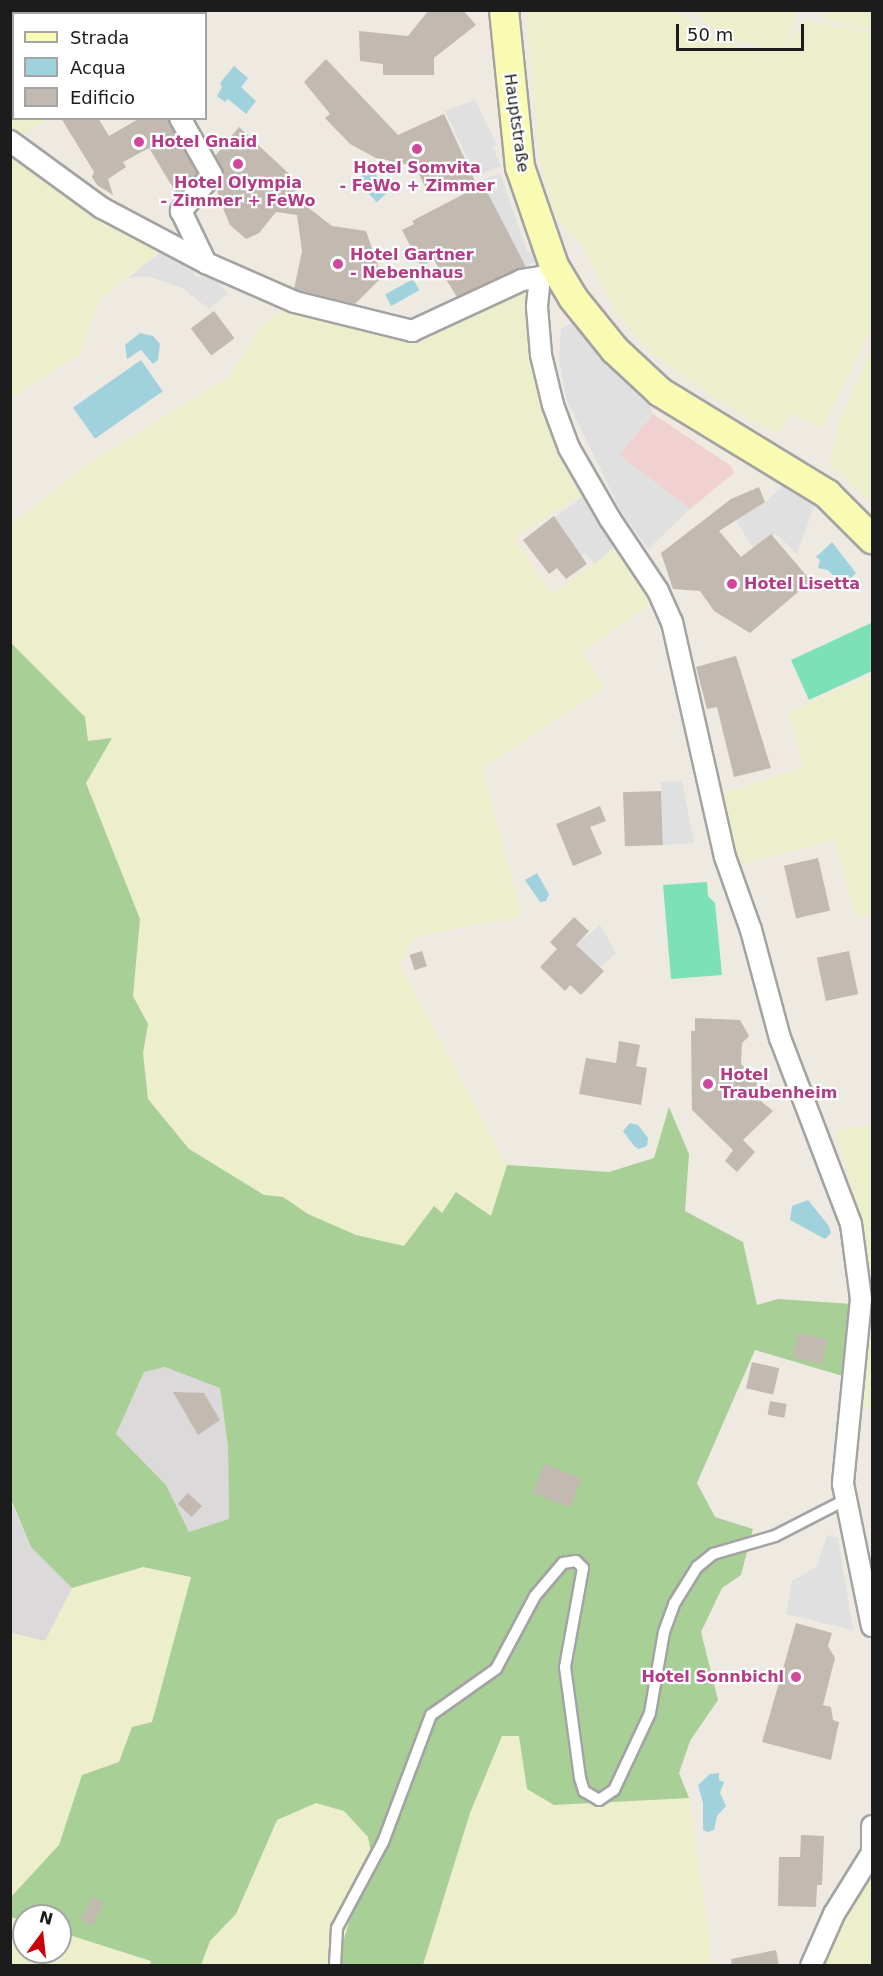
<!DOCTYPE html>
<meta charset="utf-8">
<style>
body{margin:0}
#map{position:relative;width:883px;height:1976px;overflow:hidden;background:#eeeae2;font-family:"DejaVu Sans",sans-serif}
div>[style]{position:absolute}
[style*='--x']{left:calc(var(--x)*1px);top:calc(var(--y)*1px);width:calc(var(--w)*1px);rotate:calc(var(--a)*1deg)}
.residential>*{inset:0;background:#dbd9d9}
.commercial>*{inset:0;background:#f0d0d0}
.farmland>*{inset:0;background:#edeecc}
.forest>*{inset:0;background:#a8cf95}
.pitch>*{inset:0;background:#7ce1b7}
.parking>*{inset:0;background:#e0e0e0}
.water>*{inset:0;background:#a0d2de;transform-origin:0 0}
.building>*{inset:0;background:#c2b9b1;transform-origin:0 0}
.roads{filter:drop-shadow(2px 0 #a3a3a3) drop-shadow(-2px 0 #a3a3a3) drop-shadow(0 2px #a3a3a3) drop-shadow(0 -2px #a3a3a3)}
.lane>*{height:10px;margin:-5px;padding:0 5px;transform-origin:5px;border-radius:5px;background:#fff}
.street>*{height:20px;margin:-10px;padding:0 10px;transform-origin:10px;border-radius:10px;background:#fff}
.secondary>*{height:28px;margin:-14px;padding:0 14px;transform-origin:14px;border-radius:14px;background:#fafbb3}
.dots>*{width:16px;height:16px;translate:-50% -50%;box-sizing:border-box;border:3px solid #fff;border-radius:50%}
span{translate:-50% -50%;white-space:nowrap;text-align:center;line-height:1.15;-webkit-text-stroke:4.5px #fff;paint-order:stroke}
.street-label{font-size:16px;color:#1c1c1c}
.hotel-label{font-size:16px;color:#b23c85;font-weight:700}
.left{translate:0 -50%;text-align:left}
.right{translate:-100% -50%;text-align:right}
.frame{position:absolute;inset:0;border:12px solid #1c1c1c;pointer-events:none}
.legend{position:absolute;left:12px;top:12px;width:195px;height:108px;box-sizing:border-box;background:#fff;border:2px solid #a4a4a4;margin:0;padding:8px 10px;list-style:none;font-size:18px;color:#1c1c1c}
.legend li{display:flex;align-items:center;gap:12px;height:30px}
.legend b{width:30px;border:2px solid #a4a4a4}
.north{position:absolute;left:12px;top:1904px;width:60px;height:60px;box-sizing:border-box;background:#fff;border:2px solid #a4a4a4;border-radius:50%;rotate:15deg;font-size:16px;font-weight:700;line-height:24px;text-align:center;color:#1c1c1c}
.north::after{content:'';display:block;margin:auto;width:21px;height:27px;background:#c90007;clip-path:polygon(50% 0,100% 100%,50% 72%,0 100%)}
.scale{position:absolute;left:676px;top:24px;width:128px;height:27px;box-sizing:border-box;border:3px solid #1c1c1c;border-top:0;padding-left:8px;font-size:18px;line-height:21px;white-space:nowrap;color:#1c1c1c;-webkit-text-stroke:4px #fff;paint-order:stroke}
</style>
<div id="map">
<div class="residential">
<div style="clip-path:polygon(165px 1367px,220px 1387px,228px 1446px,229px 1520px,189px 1532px,166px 1485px,116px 1434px,144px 1372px)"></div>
<div style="clip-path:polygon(10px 1499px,31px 1547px,72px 1588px,45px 1641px,11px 1633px)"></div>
</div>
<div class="commercial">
<div style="clip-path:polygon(653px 414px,731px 466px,734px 473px,690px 509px,619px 455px)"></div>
</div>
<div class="farmland">
<div style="clip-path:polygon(10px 11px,42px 13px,14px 14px,14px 118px,49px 119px,12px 140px)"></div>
<div style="clip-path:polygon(526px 11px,677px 11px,706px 34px,759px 54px,761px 51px,783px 52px,725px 38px,692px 11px,797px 11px,785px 49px,805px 20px,872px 33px,872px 329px,822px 429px,792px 413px,778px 434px,737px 413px,651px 353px,616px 313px,583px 247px,555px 216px,540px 163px)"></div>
<div style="clip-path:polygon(821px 11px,872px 11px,872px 31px,826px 20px)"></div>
<div style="clip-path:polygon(10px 142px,168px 245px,101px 298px,81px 353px,11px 399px)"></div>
<div style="clip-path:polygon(530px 281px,540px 358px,591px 488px,515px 538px,552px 594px,623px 542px,659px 598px,583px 652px,605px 688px,483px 768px,522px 917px,416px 936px,400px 965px,507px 1165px,491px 1217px,442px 1213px,433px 1207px,404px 1246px,356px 1235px,308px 1214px,283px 1197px,264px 1195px,189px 1149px,148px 1099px,143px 1053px,148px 1024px,133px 996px,140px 919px,86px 783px,111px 738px,88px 741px,84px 717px,11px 643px,11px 524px,92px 461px,228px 377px,262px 324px,295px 304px,394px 329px)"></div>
<div style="clip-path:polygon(872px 348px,872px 504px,829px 464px,841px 417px)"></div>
<div style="clip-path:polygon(872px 676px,872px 915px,856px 918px,834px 840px,729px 867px,709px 797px,804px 767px,788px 712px)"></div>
<div style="clip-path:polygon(872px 1125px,872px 1408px,850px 1404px,857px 1349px,851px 1224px,861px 1221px,835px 1131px)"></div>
<div style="clip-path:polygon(143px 1567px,191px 1577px,152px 1722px,132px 1727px,119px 1762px,82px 1775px,59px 1845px,11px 1898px,11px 1633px,45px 1641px,72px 1588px)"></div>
<div style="clip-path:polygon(502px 1736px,519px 1736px,527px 1789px,554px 1805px,689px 1798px,711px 1942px,710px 1965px,423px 1966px,470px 1813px)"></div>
<div style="clip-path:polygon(316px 1803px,344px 1811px,369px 1837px,374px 1869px,350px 1919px,336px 1965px,201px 1966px,210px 1941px,236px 1914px,278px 1819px)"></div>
<div style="clip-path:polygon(872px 1859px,872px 1965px,811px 1966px)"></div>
<div style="clip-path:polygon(10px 1917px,24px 1921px,24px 1952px,60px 1952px,60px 1932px,151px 1961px,150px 1965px,11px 1965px)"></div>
</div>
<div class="forest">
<div style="clip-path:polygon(evenodd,11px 643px,85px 717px,88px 741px,112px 738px,86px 783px,140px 919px,133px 996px,148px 1024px,143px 1053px,148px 1099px,189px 1149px,264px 1195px,283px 1197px,308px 1214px,356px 1235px,404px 1246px,434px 1206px,442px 1213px,456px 1192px,491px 1216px,507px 1165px,609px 1172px,654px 1158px,669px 1107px,689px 1154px,685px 1211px,743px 1242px,757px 1305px,778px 1299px,852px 1304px,846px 1377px,755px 1350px,697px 1483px,715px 1517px,753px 1529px,741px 1575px,722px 1588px,701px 1632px,718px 1700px,690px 1741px,679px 1773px,689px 1798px,554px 1805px,527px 1789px,519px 1736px,502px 1736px,470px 1813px,423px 1965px,336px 1965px,350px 1919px,374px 1869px,368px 1837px,344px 1811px,316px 1803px,277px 1820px,236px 1914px,210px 1941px,201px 1965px,150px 1965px,151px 1961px,60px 1932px,60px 1916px,24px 1916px,24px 1921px,11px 1917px,10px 1898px,59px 1845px,82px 1775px,119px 1762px,132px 1727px,152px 1722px,191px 1577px,143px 1567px,72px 1588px,31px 1547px,11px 1499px,11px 643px,165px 1367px,220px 1388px,228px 1446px,229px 1519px,189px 1532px,166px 1485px,116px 1434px,144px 1372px,165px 1367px)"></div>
</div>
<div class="pitch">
<div style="clip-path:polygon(871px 623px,872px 671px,809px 700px,791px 660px)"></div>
<div style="clip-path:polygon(707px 882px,708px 896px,715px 903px,722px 975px,671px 979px,663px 885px)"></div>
</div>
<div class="parking">
<div style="clip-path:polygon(475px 100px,497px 145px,493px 147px,501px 166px,476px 177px,445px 111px)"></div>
<div style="clip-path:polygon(500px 173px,527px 251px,537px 250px,540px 258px,526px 267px,479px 181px)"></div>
<div style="clip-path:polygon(165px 249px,197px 265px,193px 275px,200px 278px,207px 270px,228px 294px,209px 309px,182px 288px,147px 276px,128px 278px)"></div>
<div style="clip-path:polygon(574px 321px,644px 393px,653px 414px,619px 455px,690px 509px,648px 549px,622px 513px,567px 401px,559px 360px,561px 329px)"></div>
<div style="clip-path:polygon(782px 482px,801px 487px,798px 494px,815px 504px,797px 554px,776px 534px,753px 548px,736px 520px,765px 502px,781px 488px)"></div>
<div style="clip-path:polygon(587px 494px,615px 546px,595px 564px,585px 553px,581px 556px,555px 517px)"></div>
<div style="clip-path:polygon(682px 781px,694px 843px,663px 845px,661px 782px)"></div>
<div style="clip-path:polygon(600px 925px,616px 953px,600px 968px,576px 945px)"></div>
<div style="clip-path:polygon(827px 1535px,838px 1538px,853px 1630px,786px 1614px,792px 1581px,817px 1566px)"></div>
</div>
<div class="water">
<div style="clip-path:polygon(234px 66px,248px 78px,241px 87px,256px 101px,246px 114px,228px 99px,225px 102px,217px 96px,222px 87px,220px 83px)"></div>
<div style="left:370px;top:168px;width:30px;height:18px;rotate:48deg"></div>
<div style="left:413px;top:279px;width:13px;height:32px;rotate:61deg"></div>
<div style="clip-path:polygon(140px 333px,153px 336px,160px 344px,158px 360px,153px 364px,141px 350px,127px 359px,125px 345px)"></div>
<div style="left:141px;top:360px;width:38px;height:83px;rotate:55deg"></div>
<div style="clip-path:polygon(832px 542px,856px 573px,843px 586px,828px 570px,818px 568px,820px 560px,816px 557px)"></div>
<div style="clip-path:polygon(537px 873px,549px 894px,546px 901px,540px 902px,525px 880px)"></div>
<div style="clip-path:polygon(630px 1123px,638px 1125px,648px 1138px,647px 1146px,639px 1149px,634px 1146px,623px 1131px)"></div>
<div style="clip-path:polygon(808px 1200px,829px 1226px,831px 1233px,825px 1239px,790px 1220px,792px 1206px)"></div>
<div style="clip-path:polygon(719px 1773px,719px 1780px,724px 1782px,720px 1793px,726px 1806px,717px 1816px,714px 1830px,707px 1832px,703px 1830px,703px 1803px,698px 1785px,710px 1774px)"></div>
</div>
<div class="building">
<div style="clip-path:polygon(429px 10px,463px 10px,476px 25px,434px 58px,434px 75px,383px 75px,383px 64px,360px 61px,359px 31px,408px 36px)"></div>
<div style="clip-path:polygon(326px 59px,398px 135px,444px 114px,475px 181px,426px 188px,415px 166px,376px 158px,350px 144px,325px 118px,330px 114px,304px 82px)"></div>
<div style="clip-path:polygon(61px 118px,98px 118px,109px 136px,140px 118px,168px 118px,197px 174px,178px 196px,149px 148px,123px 162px,126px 167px,108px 179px,113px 195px,97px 185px,92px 177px,94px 172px)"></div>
<div style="clip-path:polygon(239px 127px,300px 184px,292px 195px,332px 226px,366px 231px,382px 277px,355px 304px,294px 289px,302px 251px,297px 215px,276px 212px,259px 233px,246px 239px,230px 225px,219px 199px,217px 188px,224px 176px,215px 156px)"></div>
<div style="clip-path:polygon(483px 184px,526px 267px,457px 297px,434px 260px,421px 267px,402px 230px,414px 224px,412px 221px)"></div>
<div style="left:214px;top:311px;width:34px;height:29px;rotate:53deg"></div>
<div style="clip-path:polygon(759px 487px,765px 502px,719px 531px,741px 557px,771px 534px,811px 581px,750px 633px,714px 611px,700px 591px,673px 589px,661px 553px,731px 499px)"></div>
<div style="clip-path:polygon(554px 516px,587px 564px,566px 579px,557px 568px,549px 574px,523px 540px)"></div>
<div style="clip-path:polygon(736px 656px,771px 768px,734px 777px,717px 707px,707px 709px,696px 667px)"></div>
<div style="left:661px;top:791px;width:54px;height:38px;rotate:88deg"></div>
<div style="clip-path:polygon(600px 806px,606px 821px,590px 827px,602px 854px,573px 866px,556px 824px)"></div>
<div style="left:818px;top:858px;width:54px;height:35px;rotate:77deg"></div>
<div style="clip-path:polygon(574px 917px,589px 931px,576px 945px,604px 971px,581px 995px,570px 985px,565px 991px,540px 967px,557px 949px,550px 942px)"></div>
<div style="left:422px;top:951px;width:16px;height:13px;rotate:72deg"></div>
<div style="left:849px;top:951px;width:44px;height:33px;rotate:78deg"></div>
<div style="clip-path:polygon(695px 1018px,740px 1020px,749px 1036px,742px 1043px,741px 1064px,757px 1078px,756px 1097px,773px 1111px,743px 1140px,755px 1152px,737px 1172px,725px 1161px,733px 1150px,692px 1110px,691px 1031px,695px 1031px)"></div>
<div style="clip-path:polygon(619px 1041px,640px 1045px,636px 1066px,647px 1068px,641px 1105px,579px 1094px,586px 1058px,616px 1063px)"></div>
<div style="left:798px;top:1333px;width:30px;height:25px;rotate:12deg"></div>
<div style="left:752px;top:1362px;width:28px;height:27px;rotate:13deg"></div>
<div style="clip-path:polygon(173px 1392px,204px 1393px,220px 1420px,198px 1435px)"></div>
<div style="left:770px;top:1401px;width:17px;height:14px;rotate:10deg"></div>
<div style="left:544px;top:1464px;width:40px;height:31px;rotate:21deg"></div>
<div style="left:188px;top:1493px;width:19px;height:15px;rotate:43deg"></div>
<div style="clip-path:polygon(796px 1623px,832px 1633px,828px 1646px,835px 1658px,823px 1705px,831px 1707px,833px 1720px,839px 1722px,831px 1760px,762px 1742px)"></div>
<div style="clip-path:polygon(801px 1835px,824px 1836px,822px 1885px,817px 1885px,816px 1907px,778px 1906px,779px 1857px,800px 1857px)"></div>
<div style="left:92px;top:1897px;width:13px;height:25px;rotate:27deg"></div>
<div style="clip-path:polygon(776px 1950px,779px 1965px,732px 1965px,731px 1959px)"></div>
</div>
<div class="roads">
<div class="lane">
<div style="--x:335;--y:1966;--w:38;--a:-87"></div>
<div style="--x:337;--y:1928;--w:98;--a:-61.9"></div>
<div style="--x:383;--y:1842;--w:136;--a:-69.3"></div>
<div style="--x:431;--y:1715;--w:80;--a:-35.3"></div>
<div style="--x:496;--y:1669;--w:83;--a:-61.9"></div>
<div style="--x:535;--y:1596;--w:43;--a:-49.7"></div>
<div style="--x:563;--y:1563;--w:13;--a:-9"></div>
<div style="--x:576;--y:1561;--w:10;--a:45"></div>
<div style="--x:583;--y:1568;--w:101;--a:100.3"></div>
<div style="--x:565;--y:1667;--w:112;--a:82.3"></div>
<div style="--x:580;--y:1778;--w:14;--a:73"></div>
<div style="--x:584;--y:1791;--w:17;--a:31"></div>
<div style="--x:599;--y:1800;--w:18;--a:-34"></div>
<div style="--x:614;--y:1790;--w:85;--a:-64.9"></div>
<div style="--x:650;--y:1713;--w:82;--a:-80.2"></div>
<div style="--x:664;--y:1632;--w:30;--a:-70"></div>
<div style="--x:674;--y:1604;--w:44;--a:-58.1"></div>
<div style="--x:697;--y:1567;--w:21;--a:-39"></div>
<div style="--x:713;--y:1554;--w:65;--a:-16.2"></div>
<div style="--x:775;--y:1536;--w:79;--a:-27.2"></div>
</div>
<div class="street">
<div style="--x:122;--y:10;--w:4;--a:63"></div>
<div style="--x:180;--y:118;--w:65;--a:60.7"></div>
<div style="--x:212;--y:175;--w:48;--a:130.7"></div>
<div style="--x:181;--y:211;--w:58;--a:64.3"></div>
<div style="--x:10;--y:141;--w:114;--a:36.1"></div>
<div style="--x:102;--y:208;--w:118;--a:27.9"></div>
<div style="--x:206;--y:263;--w:97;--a:23.7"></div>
<div style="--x:295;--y:302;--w:121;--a:13.9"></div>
<div style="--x:412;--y:331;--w:121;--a:-24.9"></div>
<div style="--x:522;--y:280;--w:18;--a:-9"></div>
<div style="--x:540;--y:277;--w:30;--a:96"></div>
<div style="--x:537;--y:307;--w:48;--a:85.2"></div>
<div style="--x:541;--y:355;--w:51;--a:76.5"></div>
<div style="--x:553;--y:405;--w:46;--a:69.6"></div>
<div style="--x:569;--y:448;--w:82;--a:60"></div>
<div style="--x:610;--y:519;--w:87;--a:56.3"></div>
<div style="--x:658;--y:591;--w:34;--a:66"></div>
<div style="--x:672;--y:622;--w:241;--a:77.3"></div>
<div style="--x:725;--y:857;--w:77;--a:70.4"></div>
<div style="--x:751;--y:930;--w:112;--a:75"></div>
<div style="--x:780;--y:1038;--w:199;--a:69.1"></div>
<div style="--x:851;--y:1224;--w:76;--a:82.4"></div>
<div style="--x:861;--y:1299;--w:186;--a:95.6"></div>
<div style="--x:843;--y:1484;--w:145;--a:78.5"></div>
<div style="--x:872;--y:1826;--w:33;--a:90"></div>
<div style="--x:811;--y:1966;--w:57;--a:-66.1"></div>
<div style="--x:834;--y:1914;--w:68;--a:-58.2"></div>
</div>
<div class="secondary">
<div style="--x:504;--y:10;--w:158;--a:84.2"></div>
<div style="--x:520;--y:167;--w:105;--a:71"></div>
<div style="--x:554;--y:266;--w:37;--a:59"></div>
<div style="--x:573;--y:298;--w:67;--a:51.1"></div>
<div style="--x:615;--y:350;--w:62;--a:43"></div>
<div style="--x:660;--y:392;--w:196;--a:31.4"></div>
<div style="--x:827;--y:494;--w:64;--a:45"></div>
</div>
</div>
<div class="dots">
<div style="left:139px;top:142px;background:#d1479c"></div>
<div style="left:417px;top:149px;background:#d1479c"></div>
<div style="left:238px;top:164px;background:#d1479c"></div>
<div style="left:338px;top:264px;background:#d1479c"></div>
<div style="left:732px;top:584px;background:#d1479c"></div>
<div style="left:708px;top:1084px;background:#d1479c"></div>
<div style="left:796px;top:1677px;background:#d1479c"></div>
</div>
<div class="street-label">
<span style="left:516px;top:123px;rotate:82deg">Hauptstraße</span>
</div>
<div class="hotel-label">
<span class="left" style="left:151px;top:142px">Hotel Gnaid</span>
<span style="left:417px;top:177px">Hotel Somvita<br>- FeWo + Zimmer</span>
<span style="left:238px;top:192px">Hotel Olympia<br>- Zimmer + FeWo</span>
<span class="left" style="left:350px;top:264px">Hotel Gartner<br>- Nebenhaus</span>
<span class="left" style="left:744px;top:584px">Hotel Lisetta</span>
<span class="left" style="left:720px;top:1084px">Hotel<br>Traubenheim</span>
<span class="right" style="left:784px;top:1677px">Hotel Sonnbichl</span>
</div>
<div class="frame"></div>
<ul class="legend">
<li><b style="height:8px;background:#fafbb3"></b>Strada</li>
<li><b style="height:16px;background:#a0d2de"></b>Acqua</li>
<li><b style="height:16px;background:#c2b9b1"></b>Edificio</li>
</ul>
<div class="north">N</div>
<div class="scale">50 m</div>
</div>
